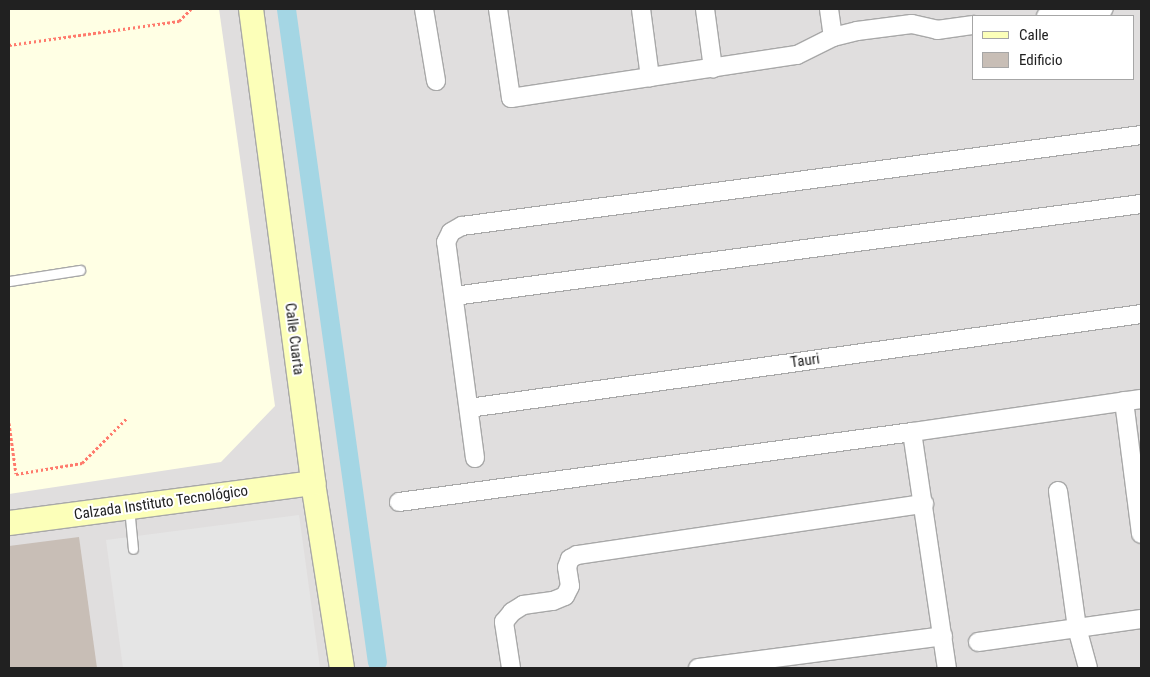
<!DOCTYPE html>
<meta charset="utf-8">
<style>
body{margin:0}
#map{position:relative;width:1150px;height:677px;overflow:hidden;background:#f3efe7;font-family:"Roboto Condensed",sans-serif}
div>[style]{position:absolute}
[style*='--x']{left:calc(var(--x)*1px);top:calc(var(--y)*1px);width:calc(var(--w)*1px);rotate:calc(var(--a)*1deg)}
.residential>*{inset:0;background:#e0dede}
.education>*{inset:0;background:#ffffe4}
.parking>*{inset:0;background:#e5e5e5}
.canal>*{height:19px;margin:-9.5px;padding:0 9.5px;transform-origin:9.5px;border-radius:9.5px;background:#a4d6e4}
.building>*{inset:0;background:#c8beb6}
.path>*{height:3px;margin-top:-1.5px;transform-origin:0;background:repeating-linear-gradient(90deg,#ff7a6c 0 2.5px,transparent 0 5px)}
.roads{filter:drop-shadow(1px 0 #a8a8a8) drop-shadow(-1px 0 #a8a8a8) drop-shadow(0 1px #a8a8a8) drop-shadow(0 -1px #a8a8a8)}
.lane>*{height:9px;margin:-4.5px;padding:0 4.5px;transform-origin:4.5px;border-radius:4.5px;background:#fff}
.street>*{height:18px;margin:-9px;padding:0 9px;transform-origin:9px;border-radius:9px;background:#fff}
.secondary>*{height:24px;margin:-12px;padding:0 12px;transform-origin:12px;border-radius:12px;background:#fcffb9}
span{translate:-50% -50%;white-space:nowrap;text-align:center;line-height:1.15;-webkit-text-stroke:4px #fff;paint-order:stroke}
.street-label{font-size:15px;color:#212121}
.frame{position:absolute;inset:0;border:10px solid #212121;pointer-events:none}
.legend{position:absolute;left:972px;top:15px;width:162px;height:65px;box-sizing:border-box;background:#fff;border:1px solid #a6a6a6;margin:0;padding:6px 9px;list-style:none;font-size:15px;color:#212121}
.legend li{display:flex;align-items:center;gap:10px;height:25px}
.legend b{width:25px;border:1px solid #a6a6a6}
</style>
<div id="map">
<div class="residential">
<div style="clip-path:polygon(evenodd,9px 9px,1141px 9px,1141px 668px,9px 668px,9px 9px,974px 16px,1134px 16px,1134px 79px,974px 79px,974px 16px)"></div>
</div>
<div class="education">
<div style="clip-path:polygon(9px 9px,219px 9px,275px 406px,221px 462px,9px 494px)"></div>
</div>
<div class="parking">
<div style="clip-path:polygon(299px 515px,320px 668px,123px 668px,106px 540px)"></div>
</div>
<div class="canal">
<div style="--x:286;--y:9;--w:659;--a:82.07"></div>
</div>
<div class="building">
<div style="clip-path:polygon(79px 537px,97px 668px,9px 668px,9px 546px)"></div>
</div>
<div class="path">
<div style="--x:9;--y:45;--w:172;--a:-8"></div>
<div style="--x:179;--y:21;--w:17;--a:-45"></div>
<div style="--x:9;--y:423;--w:51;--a:82.2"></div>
<div style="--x:16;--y:474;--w:67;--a:-9.5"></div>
<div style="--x:82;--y:463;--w:64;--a:-45"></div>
</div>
<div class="roads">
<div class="lane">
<div style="--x:9;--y:281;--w:72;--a:-8.8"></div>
<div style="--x:129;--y:507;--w:42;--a:84.6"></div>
</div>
<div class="street">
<div style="--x:424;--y:9;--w:73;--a:80.5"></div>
<div style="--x:498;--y:9;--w:90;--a:81.7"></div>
<div style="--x:511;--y:98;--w:289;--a:-8.6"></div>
<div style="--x:797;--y:55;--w:40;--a:-26.6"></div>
<div style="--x:833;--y:37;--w:25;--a:-14"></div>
<div style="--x:857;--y:31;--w:55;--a:-7.3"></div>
<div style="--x:912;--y:24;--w:26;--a:13"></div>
<div style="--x:937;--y:30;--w:37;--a:-8"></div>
<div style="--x:641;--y:9;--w:69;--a:82.5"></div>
<div style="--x:705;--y:9;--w:60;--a:82.3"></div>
<div style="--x:829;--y:9;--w:28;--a:82"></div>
<div style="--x:1046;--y:16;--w:58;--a:-6.9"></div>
<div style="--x:454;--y:296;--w:693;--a:-7.63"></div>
<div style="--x:1124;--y:401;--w:134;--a:82.7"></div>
<div style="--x:469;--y:408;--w:679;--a:-7.96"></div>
<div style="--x:912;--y:432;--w:239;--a:81.6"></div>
<div style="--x:475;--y:458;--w:218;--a:-97.6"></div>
<div style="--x:446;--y:242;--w:11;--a:-63"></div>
<div style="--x:451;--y:232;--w:13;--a:-29"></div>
<div style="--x:462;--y:226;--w:685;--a:-7.63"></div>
<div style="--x:1058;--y:491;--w:138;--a:82.1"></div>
<div style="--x:1077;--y:628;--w:41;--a:74.6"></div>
<div style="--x:399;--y:502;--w:518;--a:-7.77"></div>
<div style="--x:912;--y:432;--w:231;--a:-8.2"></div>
<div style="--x:978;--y:642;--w:165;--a:-8"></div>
<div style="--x:511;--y:668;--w:47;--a:-98.7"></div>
<div style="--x:504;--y:622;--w:13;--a:-51"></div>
<div style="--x:512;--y:612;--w:13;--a:-32"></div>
<div style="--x:523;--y:605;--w:30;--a:-8"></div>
<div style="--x:553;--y:601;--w:13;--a:-23"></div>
<div style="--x:565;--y:596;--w:11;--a:-63"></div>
<div style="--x:570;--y:586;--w:19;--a:-99"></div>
<div style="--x:567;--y:567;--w:9;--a:-69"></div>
<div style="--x:570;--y:559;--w:8;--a:-30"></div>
<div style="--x:577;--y:555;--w:351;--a:-8.4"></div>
<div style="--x:698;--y:668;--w:247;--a:-7.4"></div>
</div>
<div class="secondary">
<div style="--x:251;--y:9;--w:478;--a:82.5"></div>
<div style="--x:313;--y:483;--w:187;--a:81.1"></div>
<div style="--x:9;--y:523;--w:307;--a:-7.5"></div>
</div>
</div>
<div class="street-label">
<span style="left:294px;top:339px;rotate:83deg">Calle Cuarta</span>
<span style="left:805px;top:361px;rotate:-8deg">Tauri</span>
<span style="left:161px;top:503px;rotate:-8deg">Calzada Instituto Tecnológico</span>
</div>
<div class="frame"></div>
<ul class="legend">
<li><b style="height:6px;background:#fcffb9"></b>Calle</li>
<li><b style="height:14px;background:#c8beb6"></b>Edificio</li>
</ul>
</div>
